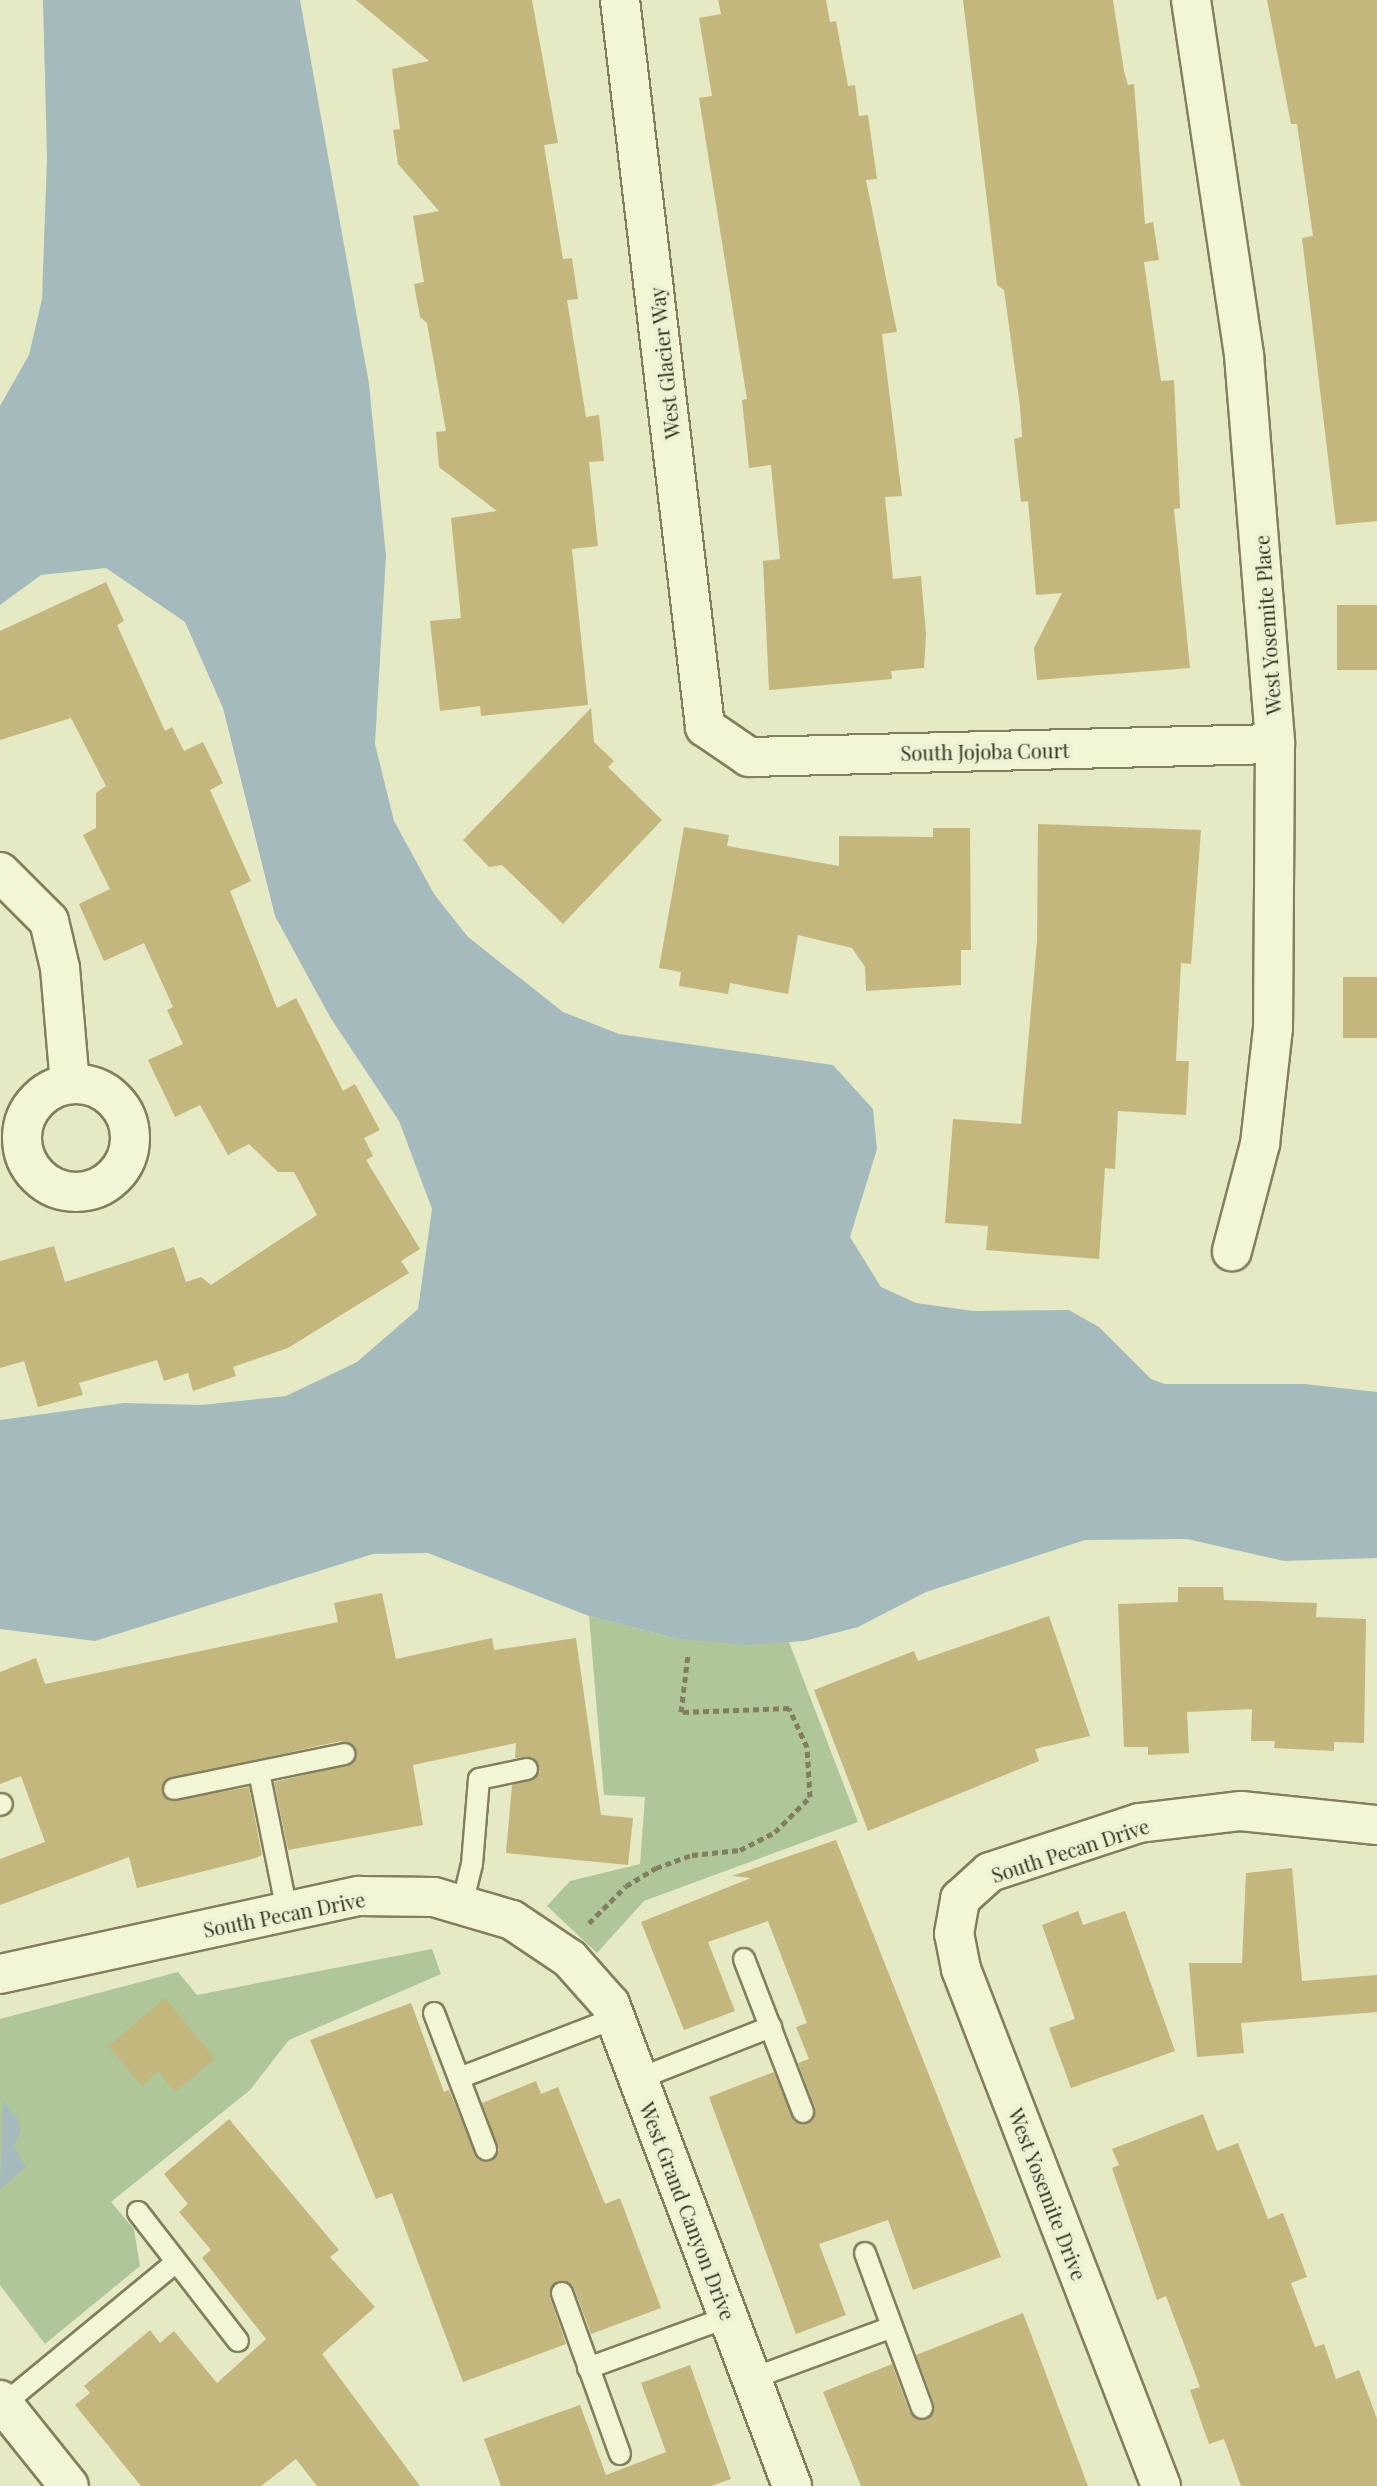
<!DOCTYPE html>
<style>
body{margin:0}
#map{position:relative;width:1377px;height:2486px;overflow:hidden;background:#e5e9c4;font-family:"Playfair Display",serif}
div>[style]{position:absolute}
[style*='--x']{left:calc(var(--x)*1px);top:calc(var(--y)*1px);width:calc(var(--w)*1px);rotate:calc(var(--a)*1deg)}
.green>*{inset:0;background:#afc699}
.water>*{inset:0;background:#a5babd}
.building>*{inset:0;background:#c3b77e;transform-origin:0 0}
.path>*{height:5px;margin-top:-2.5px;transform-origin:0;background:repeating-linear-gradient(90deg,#827f5c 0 6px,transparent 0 10px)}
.roads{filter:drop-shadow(2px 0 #827f5c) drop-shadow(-2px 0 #827f5c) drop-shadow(0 2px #827f5c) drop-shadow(0 -2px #827f5c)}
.lane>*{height:20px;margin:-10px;padding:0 10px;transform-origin:10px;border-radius:10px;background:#f2f5d6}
.street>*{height:38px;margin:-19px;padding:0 19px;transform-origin:19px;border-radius:19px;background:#f2f5d6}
.street>.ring{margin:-19px;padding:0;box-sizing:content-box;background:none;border:38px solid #f2f5d6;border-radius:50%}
span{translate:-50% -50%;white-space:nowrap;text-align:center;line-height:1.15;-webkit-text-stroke:7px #eef1d3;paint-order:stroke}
.street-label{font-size:20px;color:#33311f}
</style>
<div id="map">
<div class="green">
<div style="clip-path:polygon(589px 1616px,678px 1639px,789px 1642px,858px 1822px,644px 1901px,597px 1953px,547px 1906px,570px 1881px,640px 1864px,645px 1797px,604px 1795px)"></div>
<div style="clip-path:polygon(432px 1949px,441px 1974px,289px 2040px,250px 2090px,111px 2202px,134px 2229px,140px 2266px,45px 2344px,0 2285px,0 2019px,178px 1972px,197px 1995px)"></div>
</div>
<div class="water">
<div style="clip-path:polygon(43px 0,300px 0,369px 384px,386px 556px,375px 744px,394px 821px,434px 894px,468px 937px,563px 1012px,619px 1034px,833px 1065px,873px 1109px,877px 1149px,850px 1237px,881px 1287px,916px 1303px,973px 1311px,1069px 1310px,1099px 1327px,1151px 1379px,1165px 1384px,1304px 1384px,1377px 1392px,1377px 1558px,1284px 1561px,1187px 1539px,1085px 1540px,926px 1592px,858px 1627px,804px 1641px,746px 1645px,678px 1639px,589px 1616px,428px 1553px,373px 1554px,95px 1641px,0 1629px,0 1420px,124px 1403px,202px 1405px,286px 1396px,357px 1362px,418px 1309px,432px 1209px,399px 1121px,330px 1017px,275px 916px,223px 708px,185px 622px,106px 568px,41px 575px,0 605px,0 406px,29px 355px,42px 299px,47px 158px)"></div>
<div style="clip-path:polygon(3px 2101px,17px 2118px,21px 2131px,14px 2146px,26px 2167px,0 2189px)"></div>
</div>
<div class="building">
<div style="clip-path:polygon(356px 0,532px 0,558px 143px,544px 145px,563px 259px,572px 258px,578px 299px,567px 300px,586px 417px,599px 415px,604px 461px,589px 462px,598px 546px,572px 549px,588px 705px,481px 716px,480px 706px,440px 711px,430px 621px,461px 618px,451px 518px,497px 511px,439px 467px,436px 432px,446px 431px,427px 323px,420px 317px,414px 284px,424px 282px,413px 216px,439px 211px,398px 164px,393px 130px,400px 129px,392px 69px,429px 61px)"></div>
<div style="clip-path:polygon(718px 0,826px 0,830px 22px,836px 21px,848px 86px,855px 85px,859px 116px,868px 115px,877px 179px,866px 180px,897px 332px,882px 334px,902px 496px,885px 497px,893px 579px,921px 576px,926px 634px,924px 668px,891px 671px,892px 679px,769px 690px,763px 561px,780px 559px,771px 465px,749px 468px,742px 400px,747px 399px,699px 98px,712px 96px,699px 18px,721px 14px)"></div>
<div style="clip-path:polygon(963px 0,1113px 0,1124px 71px,1128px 85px,1134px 84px,1145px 224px,1153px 222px,1159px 260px,1144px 262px,1161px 381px,1174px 380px,1180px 508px,1174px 509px,1190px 668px,1037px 680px,1034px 648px,1062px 593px,1036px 595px,1028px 501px,1021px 502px,1014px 439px,1022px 437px,1020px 406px,1004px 290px,997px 285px)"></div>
<div style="clip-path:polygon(1267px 0,1377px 0,1377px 521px,1336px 525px,1302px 238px,1313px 236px,1297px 124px,1291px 124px)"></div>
<div style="clip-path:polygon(106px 582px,124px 621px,117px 625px,165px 731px,172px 727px,184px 751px,203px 742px,223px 783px,210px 790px,251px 881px,230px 891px,277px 1008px,296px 998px,343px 1091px,355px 1084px,380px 1130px,364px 1138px,373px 1156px,366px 1160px,420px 1249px,401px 1261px,409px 1273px,288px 1348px,233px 1367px,236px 1376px,193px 1391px,188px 1373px,164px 1381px,157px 1360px,79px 1383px,83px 1395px,38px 1407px,24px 1361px,0 1368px,0 1261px,54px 1246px,65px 1282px,174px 1247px,186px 1282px,201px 1277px,211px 1285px,317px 1215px,294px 1172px,278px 1172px,249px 1144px,228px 1155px,200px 1105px,175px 1117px,148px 1060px,183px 1044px,167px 1010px,173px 1007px,144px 943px,104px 961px,79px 904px,110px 889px,83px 835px,96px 828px,96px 793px,106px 786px,71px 718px,0 740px,0 631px)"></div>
<div style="left:1377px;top:605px;width:65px;height:40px;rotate:90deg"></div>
<div style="clip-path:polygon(591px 708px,594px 742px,614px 761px,608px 767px,662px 820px,563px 924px,502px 865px,489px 867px,463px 840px)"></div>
<div style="clip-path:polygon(1038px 824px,1201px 830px,1191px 964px,1181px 963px,1176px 1061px,1189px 1061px,1186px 1115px,1118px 1111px,1115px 1169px,1105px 1168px,1099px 1259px,986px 1250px,988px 1226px,945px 1223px,953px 1119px,1021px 1124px,1037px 941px)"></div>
<div style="clip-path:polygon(684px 827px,729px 835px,727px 846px,839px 866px,839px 836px,933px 837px,933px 828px,970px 828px,971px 950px,961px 950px,961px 985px,866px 991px,865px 967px,852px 948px,798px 935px,788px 994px,730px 983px,728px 994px,679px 986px,681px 972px,659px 968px)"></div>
<div style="left:1343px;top:977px;width:34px;height:61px"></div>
<div style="clip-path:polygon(1178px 1587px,1223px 1587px,1224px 1600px,1317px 1603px,1316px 1617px,1366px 1619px,1364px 1743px,1334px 1742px,1334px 1751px,1274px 1748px,1275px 1741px,1251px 1741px,1252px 1709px,1187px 1712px,1189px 1753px,1148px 1755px,1148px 1747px,1124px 1747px,1118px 1604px,1178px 1602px)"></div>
<div style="clip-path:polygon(382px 1593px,396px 1659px,492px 1638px,494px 1650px,576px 1638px,601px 1815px,633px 1818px,628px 1865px,506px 1853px,512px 1785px,540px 1772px,532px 1757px,515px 1758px,516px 1743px,413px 1765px,423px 1825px,288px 1850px,274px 1782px,352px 1764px,356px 1751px,341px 1741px,165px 1780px,162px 1792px,171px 1801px,249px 1787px,262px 1855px,256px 1858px,137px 1888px,129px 1857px,0 1905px,0 1859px,45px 1842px,21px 1776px,0 1784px,0 1672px,36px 1658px,45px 1684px,338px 1622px,334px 1603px)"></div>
<div style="clip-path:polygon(1049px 1616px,1090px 1736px,1035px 1749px,1039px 1761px,868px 1831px,814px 1690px,914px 1651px,918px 1661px)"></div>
<div style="clip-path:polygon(836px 1840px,1001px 2257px,913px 2290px,888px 2220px,819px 2244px,846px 2315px,796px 2334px,709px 2097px,774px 2072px,794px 2122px,813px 2121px,815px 2108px,798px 2063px,809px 2059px,796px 2027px,807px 2023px,768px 1921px,708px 1942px,735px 2011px,684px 2030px,641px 1922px,751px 1878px,732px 1876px)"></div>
<div style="clip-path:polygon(1292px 1868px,1302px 1981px,1377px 1975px,1377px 2012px,1241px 2023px,1244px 2053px,1197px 2057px,1189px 1963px,1242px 1963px,1246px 1873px)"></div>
<div style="clip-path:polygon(1078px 1911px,1083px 1925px,1125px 1911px,1175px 2051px,1071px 2088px,1049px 2028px,1075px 2019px,1042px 1925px)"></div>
<div style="clip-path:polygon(165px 1998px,215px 2059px,175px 2092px,158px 2071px,142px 2086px,108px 2046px)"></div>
<div style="clip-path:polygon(411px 2003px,444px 2092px,449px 2090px,478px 2160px,491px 2161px,499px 2150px,482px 2103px,536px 2081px,541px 2094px,558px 2087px,605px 2204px,620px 2198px,661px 2308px,591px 2334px,574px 2288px,557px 2281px,550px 2297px,566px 2344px,463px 2382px,392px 2193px,376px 2199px,310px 2040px)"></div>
<div style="clip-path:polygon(1203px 2114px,1217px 2151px,1238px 2143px,1268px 2219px,1283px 2213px,1307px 2277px,1291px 2283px,1315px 2347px,1324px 2344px,1336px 2379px,1359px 2370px,1377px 2419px,1377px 2486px,1241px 2486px,1224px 2439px,1209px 2444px,1190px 2390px,1200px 2387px,1166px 2296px,1157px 2300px,1112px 2168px,1119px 2165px,1112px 2149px)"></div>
<div style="clip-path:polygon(229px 2119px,339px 2250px,330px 2257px,375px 2307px,322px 2354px,420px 2486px,317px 2486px,296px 2459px,261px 2486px,141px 2486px,75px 2405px,90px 2393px,84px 2386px,150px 2330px,160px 2343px,174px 2331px,217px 2383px,266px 2339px,202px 2258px,211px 2250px,179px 2212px,188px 2204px,164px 2174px)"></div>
<div style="clip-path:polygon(1023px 2313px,1088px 2486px,861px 2486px,823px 2392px,892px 2364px,910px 2413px,927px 2420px,934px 2404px,916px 2355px)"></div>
<div style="clip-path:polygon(690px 2365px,731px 2479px,711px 2486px,501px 2486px,484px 2439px,580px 2405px,606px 2475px,666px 2452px,641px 2383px)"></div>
</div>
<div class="path">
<div style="--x:589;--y:1923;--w:52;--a:-45"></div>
<div style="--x:626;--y:1886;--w:35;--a:-31"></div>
<div style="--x:656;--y:1868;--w:38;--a:-20"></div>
<div style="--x:692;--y:1855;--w:48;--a:-5.9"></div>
<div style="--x:740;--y:1850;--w:39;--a:-27"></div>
<div style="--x:775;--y:1832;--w:49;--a:-45"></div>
<div style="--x:810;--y:1797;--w:50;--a:-93.4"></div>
<div style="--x:807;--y:1747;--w:43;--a:-114.8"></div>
<div style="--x:789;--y:1708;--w:108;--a:177.9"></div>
<div style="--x:681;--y:1712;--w:57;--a:-83"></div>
</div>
<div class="roads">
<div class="lane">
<div style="--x:259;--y:1772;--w:142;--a:78.6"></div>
<div style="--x:174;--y:1789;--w:174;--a:-11.6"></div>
<div style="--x:0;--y:1805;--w:2;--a:-27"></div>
<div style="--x:462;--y:1905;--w:42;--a:-76.3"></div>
<div style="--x:472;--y:1864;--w:85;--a:-85.3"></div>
<div style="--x:479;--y:1779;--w:49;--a:-11.8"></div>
<div style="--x:744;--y:1959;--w:164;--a:68.9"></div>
<div style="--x:434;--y:2013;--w:146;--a:69.1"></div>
<div style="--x:459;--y:2078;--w:167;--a:-21"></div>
<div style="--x:638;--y:2079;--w:143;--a:-21.4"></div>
<div style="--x:138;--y:2212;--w:163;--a:52.2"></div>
<div style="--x:865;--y:2253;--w:165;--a:69.8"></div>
<div style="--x:562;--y:2293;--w:171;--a:70.2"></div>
<div style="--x:588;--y:2368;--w:149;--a:-20"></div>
<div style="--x:751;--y:2379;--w:150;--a:-20.2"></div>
<div style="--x:4;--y:2404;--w:223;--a:-39.5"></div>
</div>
<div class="street">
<div style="--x:620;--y:0;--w:732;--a:83.33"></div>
<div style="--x:705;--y:727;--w:53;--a:34.3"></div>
<div style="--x:749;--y:757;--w:526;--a:-1.42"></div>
<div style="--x:1191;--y:0;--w:359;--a:81.5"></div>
<div style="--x:1244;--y:355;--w:390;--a:85.4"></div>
<div style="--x:1275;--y:744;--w:284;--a:90.4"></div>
<div style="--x:1273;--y:1028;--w:117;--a:96.4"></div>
<div style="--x:1260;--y:1144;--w:111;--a:104.7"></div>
<div style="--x:0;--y:872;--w:69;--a:45"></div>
<div style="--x:49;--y:921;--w:48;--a:76.8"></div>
<div style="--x:60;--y:968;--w:116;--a:85.1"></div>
<div class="ring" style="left:22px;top:1084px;width:70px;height:70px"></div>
<div style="--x:0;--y:1974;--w:367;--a:-12.3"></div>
<div style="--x:359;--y:1896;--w:75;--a:0.8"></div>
<div style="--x:434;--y:1897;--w:81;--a:16.4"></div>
<div style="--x:512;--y:1920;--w:70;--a:33.9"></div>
<div style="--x:570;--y:1959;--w:60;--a:48.4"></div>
<div style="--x:610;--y:2004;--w:515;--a:69.31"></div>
<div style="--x:0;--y:2400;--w:110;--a:51.3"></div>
<div style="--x:1161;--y:2486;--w:554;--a:-111.15"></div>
<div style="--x:961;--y:1969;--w:36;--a:-101"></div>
<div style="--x:954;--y:1934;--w:36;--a:-80"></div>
<div style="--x:960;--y:1899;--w:40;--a:-42"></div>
<div style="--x:990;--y:1872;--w:157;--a:-18.2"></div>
<div style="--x:1139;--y:1823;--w:103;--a:-6.7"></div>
<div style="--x:1241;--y:1811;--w:137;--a:5.9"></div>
</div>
</div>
<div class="street-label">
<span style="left:664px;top:363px;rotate:-96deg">West Glacier Way</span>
<span style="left:1267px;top:625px;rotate:-94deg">West Yosemite Place</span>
<span style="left:985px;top:751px;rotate:-1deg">South Jojoba Court</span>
<span style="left:1070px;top:1850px;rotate:-18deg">South Pecan Drive</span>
<span style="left:284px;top:1914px;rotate:-11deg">South Pecan Drive</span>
<span style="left:1048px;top:2194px;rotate:69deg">West Yosemite Drive</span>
<span style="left:688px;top:2211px;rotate:69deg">West Grand Canyon Drive</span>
</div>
</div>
